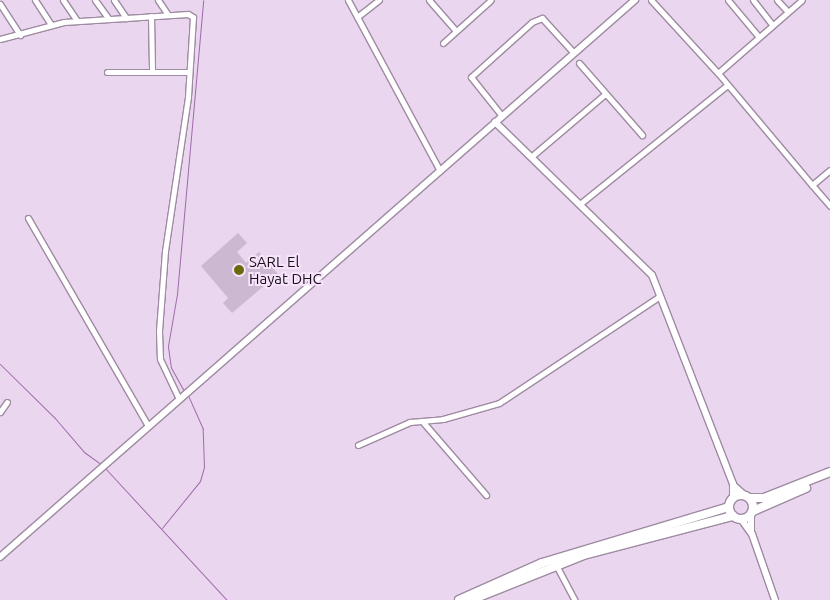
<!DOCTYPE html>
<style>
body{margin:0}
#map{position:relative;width:830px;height:600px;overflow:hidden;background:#ead6ee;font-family:Ubuntu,sans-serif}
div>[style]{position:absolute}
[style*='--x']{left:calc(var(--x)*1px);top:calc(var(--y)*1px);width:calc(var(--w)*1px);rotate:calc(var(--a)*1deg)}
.stream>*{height:1px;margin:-0.5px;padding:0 0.5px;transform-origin:0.5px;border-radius:0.5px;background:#a06aac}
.building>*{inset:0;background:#ccb8d0}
.roads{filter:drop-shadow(1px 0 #9e8ba2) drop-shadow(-1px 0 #9e8ba2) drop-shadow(0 1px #9e8ba2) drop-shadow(0 -1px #9e8ba2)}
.minor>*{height:5px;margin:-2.5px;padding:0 2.5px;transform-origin:2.5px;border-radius:2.5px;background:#fff}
.major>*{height:6px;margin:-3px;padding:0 3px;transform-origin:3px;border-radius:3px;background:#fff}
.highway>*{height:8px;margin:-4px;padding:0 4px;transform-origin:4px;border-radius:4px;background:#fff}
.highway>.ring{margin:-4px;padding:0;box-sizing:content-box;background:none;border:8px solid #fff;border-radius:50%}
.dots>*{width:14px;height:14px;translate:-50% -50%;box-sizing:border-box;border:2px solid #f8e3fc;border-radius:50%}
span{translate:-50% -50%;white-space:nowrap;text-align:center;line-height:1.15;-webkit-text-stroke:4px #f8e3fc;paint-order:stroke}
.poi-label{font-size:15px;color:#181119}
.left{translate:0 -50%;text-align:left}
</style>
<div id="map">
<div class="stream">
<div style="--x:0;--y:364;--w:76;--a:44.5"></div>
<div style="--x:54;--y:417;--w:46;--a:49.4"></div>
<div style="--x:84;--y:452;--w:22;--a:36"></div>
<div style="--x:184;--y:391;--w:26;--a:-119"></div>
<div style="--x:171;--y:368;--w:22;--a:-98"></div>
<div style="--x:168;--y:346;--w:53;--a:-80.2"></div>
<div style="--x:177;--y:294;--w:295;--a:-84.9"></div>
<div style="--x:105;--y:468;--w:180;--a:47.3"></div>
<div style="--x:162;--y:528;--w:60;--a:-51"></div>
<div style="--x:200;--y:481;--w:15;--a:-74"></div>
<div style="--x:204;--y:467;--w:38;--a:-92"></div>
<div style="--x:203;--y:429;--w:36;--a:-114"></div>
</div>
<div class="building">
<div style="clip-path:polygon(238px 233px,247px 243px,237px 252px,246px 263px,259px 252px,278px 274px,232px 313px,223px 303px,228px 298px,201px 266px)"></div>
</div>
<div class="roads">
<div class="minor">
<div style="--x:35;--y:0;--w:30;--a:57"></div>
<div style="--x:63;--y:0;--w:25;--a:56"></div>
<div style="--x:95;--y:0;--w:22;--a:54"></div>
<div style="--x:114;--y:0;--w:22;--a:56"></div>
<div style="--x:158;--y:0;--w:18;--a:56"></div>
<div style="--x:348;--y:0;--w:194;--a:61.7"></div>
<div style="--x:429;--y:0;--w:41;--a:48.9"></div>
<div style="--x:651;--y:0;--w:99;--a:47.5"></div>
<div style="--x:718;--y:73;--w:111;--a:-41"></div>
<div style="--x:728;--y:0;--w:48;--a:50"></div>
<div style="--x:753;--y:0;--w:31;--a:52"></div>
<div style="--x:777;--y:0;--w:16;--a:47"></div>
<div style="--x:0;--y:4;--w:37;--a:57"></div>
<div style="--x:151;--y:16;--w:53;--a:88.9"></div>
<div style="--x:357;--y:17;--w:28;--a:-38"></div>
<div style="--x:0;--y:39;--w:66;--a:-14.9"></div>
<div style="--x:64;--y:22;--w:124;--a:-3.7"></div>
<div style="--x:188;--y:14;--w:6;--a:31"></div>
<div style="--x:193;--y:17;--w:80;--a:93.6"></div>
<div style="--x:188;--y:97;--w:156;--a:98.5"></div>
<div style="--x:165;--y:251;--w:80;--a:94.3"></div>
<div style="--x:159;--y:331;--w:28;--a:88"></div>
<div style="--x:160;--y:359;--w:44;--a:64.6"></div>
<div style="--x:443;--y:43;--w:64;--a:-41.9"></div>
<div style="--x:579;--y:63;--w:96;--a:48.8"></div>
<div style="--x:107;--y:72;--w:82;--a:0"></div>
<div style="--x:718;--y:73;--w:146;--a:50"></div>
<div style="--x:812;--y:185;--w:23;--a:-40"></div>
<div style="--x:502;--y:116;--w:50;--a:-128.5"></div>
<div style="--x:471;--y:77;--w:82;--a:-42"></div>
<div style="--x:532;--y:22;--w:11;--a:-22"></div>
<div style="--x:542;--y:18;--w:47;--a:47.6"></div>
<div style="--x:532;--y:156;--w:96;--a:-40.3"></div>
<div style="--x:812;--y:185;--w:28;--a:49"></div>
<div style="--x:581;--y:203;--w:188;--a:-38.9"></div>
<div style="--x:28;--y:218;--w:240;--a:60"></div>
<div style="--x:0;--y:412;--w:12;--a:-55"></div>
<div style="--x:422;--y:421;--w:98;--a:49.1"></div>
<div style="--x:358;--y:445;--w:57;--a:-23.9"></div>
<div style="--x:410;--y:422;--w:33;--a:-5"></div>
<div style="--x:443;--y:419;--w:58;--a:-15.9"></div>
<div style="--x:499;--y:403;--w:193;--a:-33.6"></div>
<div style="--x:556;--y:565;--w:40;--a:62"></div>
</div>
<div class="major">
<div style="--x:495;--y:122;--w:219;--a:44.3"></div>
<div style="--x:652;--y:275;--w:224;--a:68.8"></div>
<div style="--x:733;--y:484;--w:15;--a:90"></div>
<div style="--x:733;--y:485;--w:15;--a:42"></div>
<div style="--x:751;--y:515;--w:16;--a:90"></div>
<div style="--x:741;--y:519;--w:19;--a:54"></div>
<div style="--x:752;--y:534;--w:70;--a:70.8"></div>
<div style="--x:0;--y:557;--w:845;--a:-41.26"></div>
</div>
<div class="highway">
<div class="ring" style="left:729px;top:495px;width:16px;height:16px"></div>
<div style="--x:750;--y:498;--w:14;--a:0"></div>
<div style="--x:764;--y:498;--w:71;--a:-21.5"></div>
<div style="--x:753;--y:511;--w:58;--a:-23.5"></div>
<div style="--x:459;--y:600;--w:91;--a:-24"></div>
<div style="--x:542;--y:563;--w:195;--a:-16.7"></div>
<div style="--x:471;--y:600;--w:122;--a:-21.7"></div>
<div style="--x:584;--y:555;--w:154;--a:-14.7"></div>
</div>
</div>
<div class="dots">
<div style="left:239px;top:270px;background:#696b0a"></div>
</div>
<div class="poi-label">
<span class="left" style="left:249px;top:270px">SARL El<br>Hayat DHC</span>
</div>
</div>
